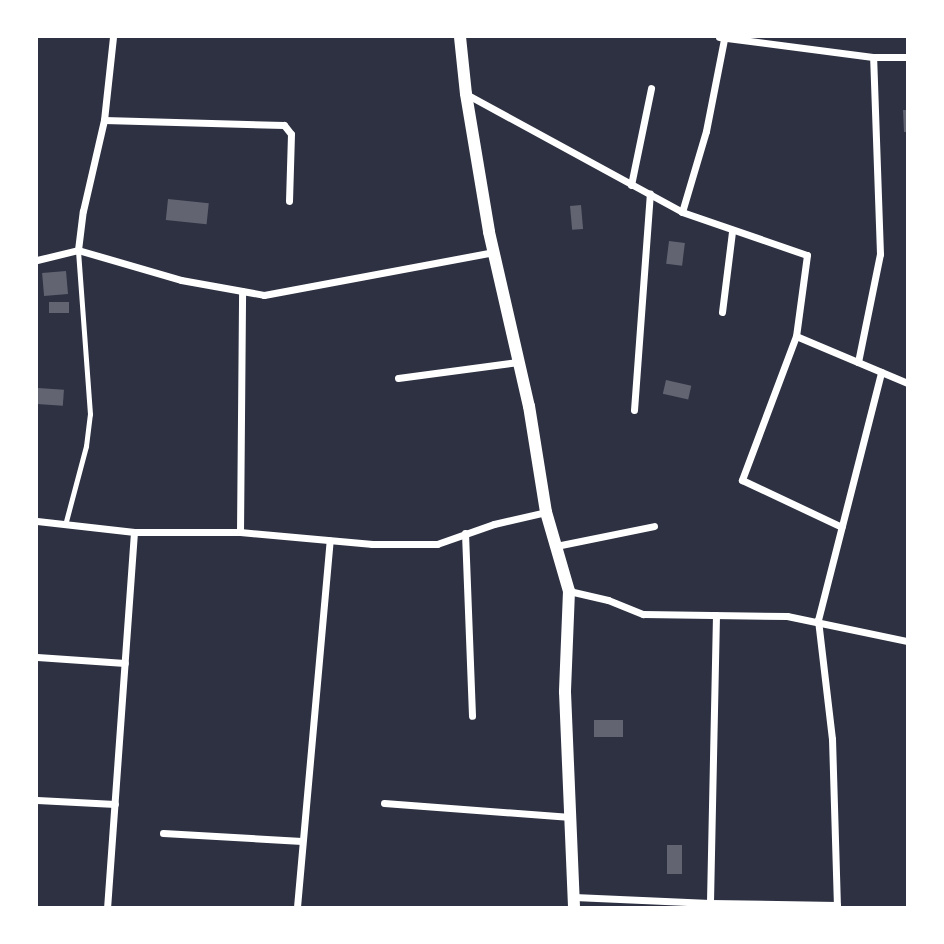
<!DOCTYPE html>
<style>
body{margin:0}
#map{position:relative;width:944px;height:944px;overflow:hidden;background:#2d3142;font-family:"Golos Text",sans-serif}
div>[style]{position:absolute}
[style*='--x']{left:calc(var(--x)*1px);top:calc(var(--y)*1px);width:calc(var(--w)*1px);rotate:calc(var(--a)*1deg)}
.building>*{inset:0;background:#626471;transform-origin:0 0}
.service>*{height:5px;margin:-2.5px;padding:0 2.5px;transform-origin:2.5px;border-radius:2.5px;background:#fff}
.minor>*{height:7px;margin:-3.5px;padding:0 3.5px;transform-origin:3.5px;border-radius:3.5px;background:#fff}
.tertiary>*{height:12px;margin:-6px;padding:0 6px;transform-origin:6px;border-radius:6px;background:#fff}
span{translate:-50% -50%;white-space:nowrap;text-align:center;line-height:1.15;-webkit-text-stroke:5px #fff;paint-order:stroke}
.frame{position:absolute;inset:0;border:38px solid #fff;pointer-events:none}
</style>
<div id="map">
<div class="building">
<div style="clip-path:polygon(903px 110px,907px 110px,907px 132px,904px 132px)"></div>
<div style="left:168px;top:199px;width:41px;height:21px;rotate:6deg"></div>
<div style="left:581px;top:205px;width:24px;height:11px;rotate:85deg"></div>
<div style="left:669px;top:241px;width:16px;height:23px;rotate:7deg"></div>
<div style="left:66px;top:271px;width:23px;height:24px;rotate:85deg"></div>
<div style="left:69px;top:302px;width:11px;height:20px;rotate:90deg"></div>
<div style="left:666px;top:380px;width:26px;height:14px;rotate:13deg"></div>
<div style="left:38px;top:388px;width:26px;height:16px;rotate:4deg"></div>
<div style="left:594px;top:720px;width:29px;height:17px"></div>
<div style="left:667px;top:845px;width:15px;height:29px"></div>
</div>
<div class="service">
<div style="--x:65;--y:525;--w:82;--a:-75.1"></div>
<div style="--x:86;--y:446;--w:32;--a:-83"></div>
<div style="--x:90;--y:414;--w:164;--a:-94.2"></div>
</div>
<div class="minor">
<div style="--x:719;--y:37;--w:155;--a:7.4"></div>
<div style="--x:873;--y:57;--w:34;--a:0"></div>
<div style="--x:466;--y:94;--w:246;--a:28.6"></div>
<div style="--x:682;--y:212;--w:132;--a:19"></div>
<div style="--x:807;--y:255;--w:82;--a:97.7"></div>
<div style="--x:796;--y:336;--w:154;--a:110.6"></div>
<div style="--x:742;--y:480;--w:110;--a:25.2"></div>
<div style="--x:104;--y:120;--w:180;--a:1.6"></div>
<div style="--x:284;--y:125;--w:11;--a:52"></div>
<div style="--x:291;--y:134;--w:67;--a:91.7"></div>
<div style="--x:631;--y:185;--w:99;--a:-78.3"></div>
<div style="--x:682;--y:212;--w:84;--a:-73.5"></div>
<div style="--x:706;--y:131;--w:94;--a:-78.9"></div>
<div style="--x:78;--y:250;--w:39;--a:-83"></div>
<div style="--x:83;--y:211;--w:93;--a:-77"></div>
<div style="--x:104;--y:120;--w:83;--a:-83.8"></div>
<div style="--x:37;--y:260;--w:42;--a:-13.7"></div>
<div style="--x:78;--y:250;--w:107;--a:16.2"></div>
<div style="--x:181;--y:280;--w:84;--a:10.2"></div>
<div style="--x:264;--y:295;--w:234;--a:-10.6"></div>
<div style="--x:722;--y:312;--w:81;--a:-82.9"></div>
<div style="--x:796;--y:336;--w:121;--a:22.9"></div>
<div style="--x:858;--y:362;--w:110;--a:-78.5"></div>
<div style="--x:880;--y:254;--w:197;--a:-92"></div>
<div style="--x:398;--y:378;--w:121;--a:-7.6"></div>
<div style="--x:634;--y:410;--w:217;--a:-85.8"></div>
<div style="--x:37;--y:521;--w:98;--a:6.5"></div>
<div style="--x:134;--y:532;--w:376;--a:94.1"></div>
<div style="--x:134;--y:532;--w:106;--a:0"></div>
<div style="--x:240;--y:532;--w:133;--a:5.2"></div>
<div style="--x:372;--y:544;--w:65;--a:0"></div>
<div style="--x:437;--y:544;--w:60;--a:-19.3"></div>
<div style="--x:494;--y:524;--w:53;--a:-13"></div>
<div style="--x:240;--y:532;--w:241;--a:-89.5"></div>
<div style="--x:465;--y:533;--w:183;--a:87.8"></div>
<div style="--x:556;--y:546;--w:100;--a:-11.5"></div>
<div style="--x:569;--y:591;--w:40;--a:13"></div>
<div style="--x:608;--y:600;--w:38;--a:22"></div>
<div style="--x:643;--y:614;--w:144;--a:0.8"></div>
<div style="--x:787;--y:616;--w:123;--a:11.8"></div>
<div style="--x:716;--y:615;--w:288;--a:91.2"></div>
<div style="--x:710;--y:903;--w:127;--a:0.9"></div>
<div style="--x:37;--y:657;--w:88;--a:3.9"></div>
<div style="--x:37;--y:800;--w:78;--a:2.9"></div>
<div style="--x:384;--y:803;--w:187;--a:4.3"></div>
<div style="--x:163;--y:833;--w:139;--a:3.3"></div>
<div style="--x:574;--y:897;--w:136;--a:2.5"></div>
<div style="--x:710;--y:903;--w:2;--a:90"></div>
<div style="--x:297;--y:907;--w:368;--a:-84.9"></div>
<div style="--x:837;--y:907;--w:168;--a:-91.7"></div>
<div style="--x:832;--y:739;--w:120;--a:-96.7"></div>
<div style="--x:818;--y:620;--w:256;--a:-75.7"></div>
</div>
<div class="tertiary">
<div style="--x:460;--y:37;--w:57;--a:84"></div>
<div style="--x:466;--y:94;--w:140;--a:80.5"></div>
<div style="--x:489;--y:232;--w:179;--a:77.1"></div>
<div style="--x:529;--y:406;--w:107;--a:80.9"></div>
<div style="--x:546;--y:512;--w:82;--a:73.8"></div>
<div style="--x:569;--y:591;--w:101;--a:92.3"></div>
<div style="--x:565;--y:692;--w:215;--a:87.6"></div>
</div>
<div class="frame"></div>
</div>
